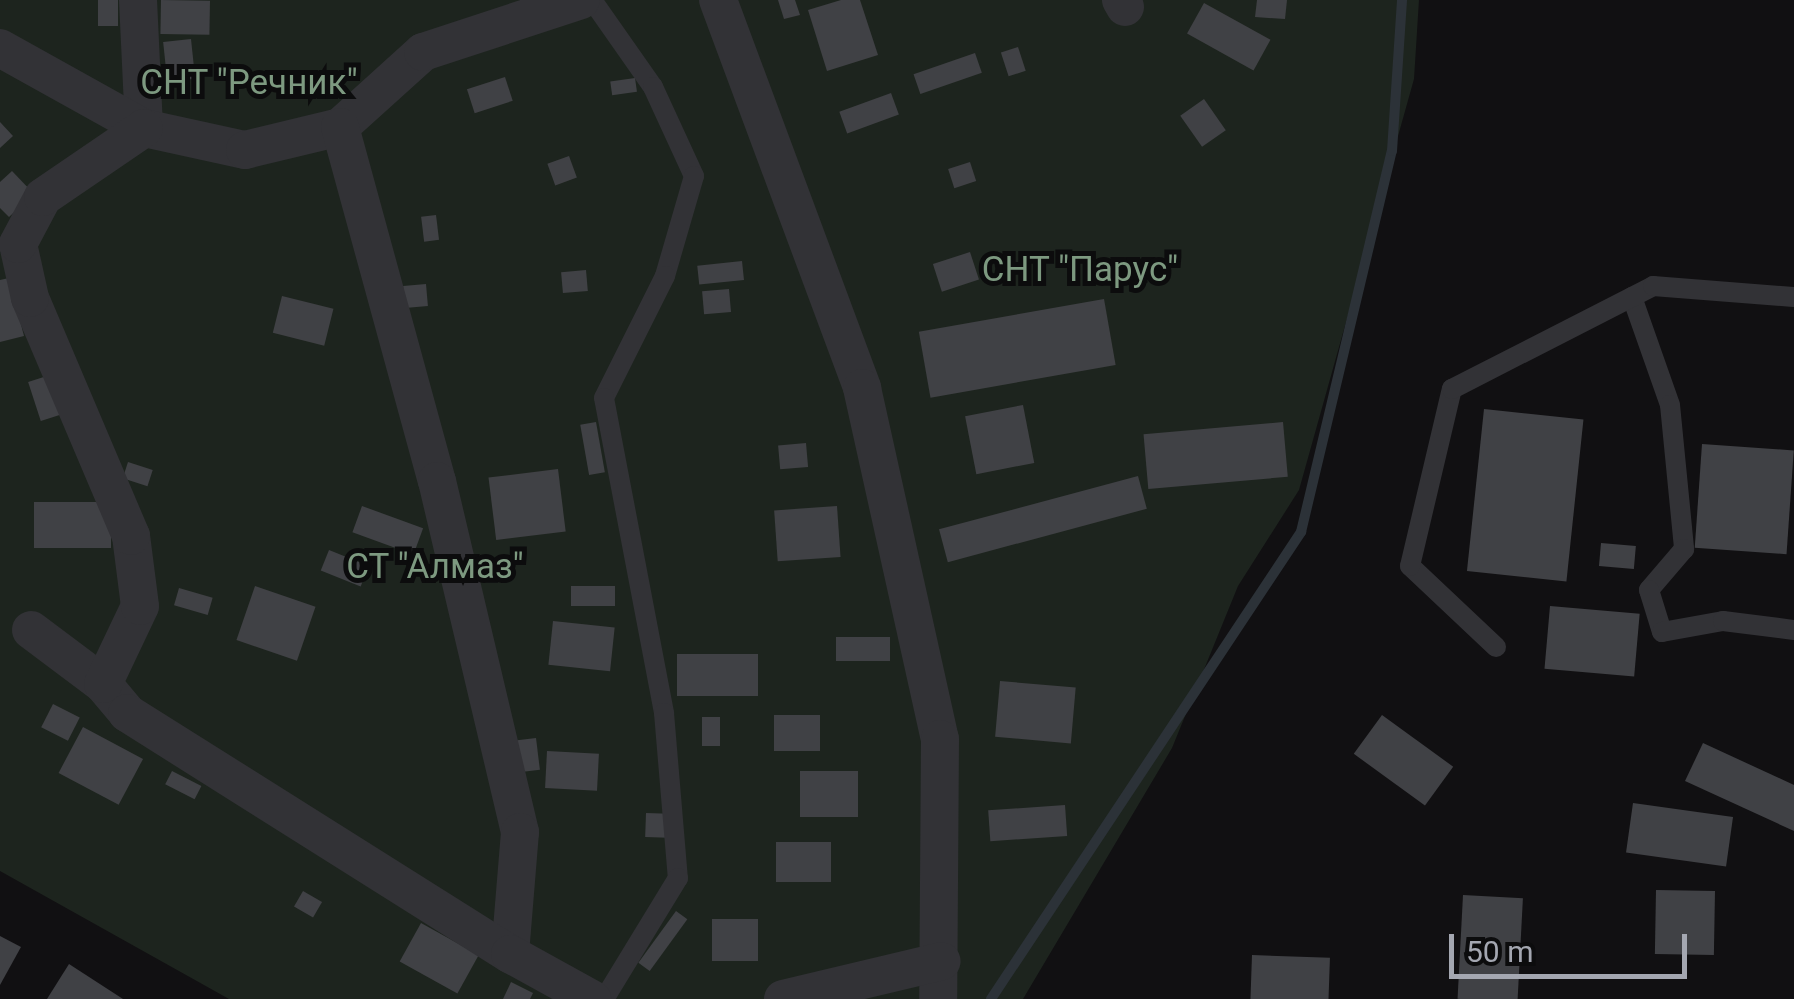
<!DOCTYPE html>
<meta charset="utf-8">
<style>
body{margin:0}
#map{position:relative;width:1794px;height:999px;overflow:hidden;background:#111012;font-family:Roboto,sans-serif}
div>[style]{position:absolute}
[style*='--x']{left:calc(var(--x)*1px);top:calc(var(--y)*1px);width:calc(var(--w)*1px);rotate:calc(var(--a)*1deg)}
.green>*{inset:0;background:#1d241e}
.stream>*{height:10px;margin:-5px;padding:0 5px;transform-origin:5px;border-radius:5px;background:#2c3238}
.building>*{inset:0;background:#404145;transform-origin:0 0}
.lane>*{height:20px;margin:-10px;padding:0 10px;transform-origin:10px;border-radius:10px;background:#323236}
.street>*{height:38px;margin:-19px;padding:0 19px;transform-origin:19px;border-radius:19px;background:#323236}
span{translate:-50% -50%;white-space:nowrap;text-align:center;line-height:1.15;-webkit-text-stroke:10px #0c0c0d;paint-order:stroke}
.park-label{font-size:35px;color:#7d9980}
.scale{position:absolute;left:1449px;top:934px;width:238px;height:45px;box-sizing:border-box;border:5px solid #a4a7b1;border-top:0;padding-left:12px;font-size:30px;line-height:35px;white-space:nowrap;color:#a4a7b1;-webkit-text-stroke:8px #0c0c0d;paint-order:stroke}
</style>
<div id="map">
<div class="green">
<div style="clip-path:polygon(0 0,1419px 0,1414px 79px,1299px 490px,1238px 586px,1172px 748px,1023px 999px,229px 999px,0 871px)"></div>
</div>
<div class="stream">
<div style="--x:991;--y:999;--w:561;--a:-56.42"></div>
<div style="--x:1301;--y:532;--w:392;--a:-76.6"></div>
<div style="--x:1392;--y:151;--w:151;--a:-86.2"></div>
</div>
<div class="building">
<div style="left:98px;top:0;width:20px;height:26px"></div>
<div style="left:161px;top:0;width:49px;height:34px;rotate:1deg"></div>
<div style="clip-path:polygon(778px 0,795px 0,800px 15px,784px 19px)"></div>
<div style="clip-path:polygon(841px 0,860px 0,878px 55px,827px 71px,808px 10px)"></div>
<div style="clip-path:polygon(1257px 0,1287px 0,1285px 19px,1255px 17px)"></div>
<div style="left:1204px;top:3px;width:76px;height:35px;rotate:29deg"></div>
<div style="left:191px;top:39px;width:40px;height:28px;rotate:84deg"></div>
<div style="left:1018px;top:47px;width:25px;height:18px;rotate:72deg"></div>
<div style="left:975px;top:53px;width:21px;height:65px;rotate:71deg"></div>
<div style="left:505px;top:77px;width:25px;height:40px;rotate:72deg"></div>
<div style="left:635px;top:78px;width:14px;height:25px;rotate:82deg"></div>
<div style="left:891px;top:93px;width:23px;height:55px;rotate:70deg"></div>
<div style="left:1204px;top:99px;width:38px;height:29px;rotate:55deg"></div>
<div style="clip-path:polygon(0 122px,13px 136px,0 148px)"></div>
<div style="left:569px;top:156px;width:23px;height:23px;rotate:70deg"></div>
<div style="left:970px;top:162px;width:20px;height:23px;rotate:72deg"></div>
<div style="clip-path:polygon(12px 171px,34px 194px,9px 217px,0 208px,0 182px)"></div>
<div style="left:436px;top:215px;width:25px;height:15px;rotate:83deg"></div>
<div style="left:970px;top:252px;width:29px;height:39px;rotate:72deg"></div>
<div style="left:742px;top:261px;width:19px;height:45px;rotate:84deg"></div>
<div style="left:586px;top:270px;width:21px;height:25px;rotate:85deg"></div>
<div style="clip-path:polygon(9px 278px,24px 336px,0 342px,0 280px)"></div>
<div style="left:426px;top:284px;width:22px;height:23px;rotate:85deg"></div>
<div style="left:729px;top:289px;width:23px;height:27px;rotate:85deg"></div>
<div style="left:282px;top:296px;width:53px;height:38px;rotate:14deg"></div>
<div style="left:1104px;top:299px;width:67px;height:188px;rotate:80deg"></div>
<div style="left:50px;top:375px;width:41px;height:23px;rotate:72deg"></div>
<div style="left:1023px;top:405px;width:59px;height:59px;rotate:79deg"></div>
<div style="left:1484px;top:409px;width:100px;height:163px;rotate:6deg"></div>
<div style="left:596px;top:422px;width:51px;height:16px;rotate:80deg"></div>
<div style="left:1283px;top:422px;width:55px;height:140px;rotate:85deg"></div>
<div style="left:806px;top:443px;width:24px;height:28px;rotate:85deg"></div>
<div style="left:1702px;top:444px;width:92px;height:104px;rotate:4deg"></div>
<div style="left:128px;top:462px;width:26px;height:17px;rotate:18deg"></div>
<div style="left:558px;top:469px;width:63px;height:70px;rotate:83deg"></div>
<div style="left:1138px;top:476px;width:34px;height:206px;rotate:75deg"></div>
<div style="left:34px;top:502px;width:77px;height:46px"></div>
<div style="left:362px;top:506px;width:65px;height:28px;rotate:20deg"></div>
<div style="left:837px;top:506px;width:51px;height:63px;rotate:86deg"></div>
<div style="left:1601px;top:543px;width:35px;height:23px;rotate:5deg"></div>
<div style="left:329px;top:550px;width:43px;height:22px;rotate:22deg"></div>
<div style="left:255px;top:586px;width:64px;height:57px;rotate:19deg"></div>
<div style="left:571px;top:586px;width:44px;height:20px"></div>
<div style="left:179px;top:588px;width:35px;height:18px;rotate:16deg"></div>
<div style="left:1550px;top:606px;width:90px;height:63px;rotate:5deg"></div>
<div style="left:553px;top:621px;width:62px;height:44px;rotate:6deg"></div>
<div style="left:836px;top:637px;width:54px;height:24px"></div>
<div style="left:677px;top:654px;width:81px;height:42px"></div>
<div style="left:1000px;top:681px;width:76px;height:56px;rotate:5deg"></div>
<div style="left:53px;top:704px;width:30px;height:26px;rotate:27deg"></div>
<div style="left:774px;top:715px;width:46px;height:36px"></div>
<div style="left:1382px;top:715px;width:88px;height:48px;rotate:36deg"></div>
<div style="left:702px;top:717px;width:18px;height:29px"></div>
<div style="left:83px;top:727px;width:68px;height:52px;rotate:28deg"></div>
<div style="left:536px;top:738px;width:32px;height:23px;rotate:83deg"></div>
<div style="clip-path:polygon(1703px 743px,1794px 785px,1794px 831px,1685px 781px)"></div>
<div style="left:547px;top:751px;width:52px;height:37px;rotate:3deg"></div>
<div style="left:172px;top:771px;width:33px;height:15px;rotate:27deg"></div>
<div style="left:800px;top:771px;width:58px;height:46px"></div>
<div style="left:1633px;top:803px;width:101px;height:50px;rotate:8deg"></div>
<div style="left:1065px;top:805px;width:31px;height:77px;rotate:86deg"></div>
<div style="left:646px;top:813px;width:23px;height:24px;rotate:2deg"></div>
<div style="left:776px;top:842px;width:55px;height:40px"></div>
<div style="left:1656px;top:890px;width:59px;height:64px;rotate:1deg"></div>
<div style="left:303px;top:891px;width:22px;height:18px;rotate:30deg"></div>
<div style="left:1463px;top:895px;width:60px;height:104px;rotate:3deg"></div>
<div style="left:676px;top:911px;width:14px;height:64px;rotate:36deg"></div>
<div style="left:712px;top:919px;width:46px;height:42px"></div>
<div style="left:421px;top:923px;width:66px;height:44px;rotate:29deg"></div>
<div style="clip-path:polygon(0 936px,21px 947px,0 985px)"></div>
<div style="left:1252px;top:955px;width:78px;height:44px;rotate:2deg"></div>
<div style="clip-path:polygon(69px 964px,123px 999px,47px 999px)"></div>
<div style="clip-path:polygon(511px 982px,533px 993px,530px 999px,503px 999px)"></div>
</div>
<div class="lane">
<div style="--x:592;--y:0;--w:106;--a:55"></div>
<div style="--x:653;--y:87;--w:98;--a:65.3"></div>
<div style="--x:694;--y:176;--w:104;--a:106.2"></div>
<div style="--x:665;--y:276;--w:136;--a:116.6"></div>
<div style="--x:604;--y:398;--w:321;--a:79.2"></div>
<div style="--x:664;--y:713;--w:166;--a:85.2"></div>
<div style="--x:678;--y:878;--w:142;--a:121.4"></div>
<div style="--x:1632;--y:297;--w:114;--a:70.6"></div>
<div style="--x:1670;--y:405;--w:145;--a:84.4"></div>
<div style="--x:1684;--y:549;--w:54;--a:130.5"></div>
<div style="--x:1649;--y:590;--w:44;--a:72.8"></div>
<div style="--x:1662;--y:632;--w:62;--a:-10.2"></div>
<div style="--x:1723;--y:621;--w:72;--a:7.2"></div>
<div style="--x:1496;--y:647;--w:118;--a:-136.7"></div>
<div style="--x:1410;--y:566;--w:182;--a:-76.7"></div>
<div style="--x:1452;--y:389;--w:226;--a:-27.1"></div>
<div style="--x:1653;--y:286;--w:141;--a:4.5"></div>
</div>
<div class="street">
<div style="--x:138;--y:0;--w:128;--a:87.3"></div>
<div style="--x:718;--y:0;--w:414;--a:69.6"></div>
<div style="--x:862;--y:388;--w:360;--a:77.5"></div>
<div style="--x:940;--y:739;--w:260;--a:90.4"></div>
<div style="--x:1121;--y:0;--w:8;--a:60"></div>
<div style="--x:0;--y:48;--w:165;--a:29.1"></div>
<div style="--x:144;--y:128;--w:103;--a:12.3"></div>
<div style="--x:245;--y:150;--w:98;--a:-13.6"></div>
<div style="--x:340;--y:127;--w:112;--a:-42.1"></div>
<div style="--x:423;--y:52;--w:166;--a:-18.2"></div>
<div style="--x:340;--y:127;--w:367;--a:74.7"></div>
<div style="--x:437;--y:481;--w:361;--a:76.7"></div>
<div style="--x:520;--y:832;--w:122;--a:94.7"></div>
<div style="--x:31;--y:630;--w:90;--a:36.9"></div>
<div style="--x:103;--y:684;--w:38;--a:50"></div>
<div style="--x:127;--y:713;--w:453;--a:32.2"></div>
<div style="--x:510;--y:954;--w:94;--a:28.8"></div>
<div style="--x:103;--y:684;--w:86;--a:-64.6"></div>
<div style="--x:140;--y:606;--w:71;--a:-97.3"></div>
<div style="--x:131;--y:536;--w:259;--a:-113"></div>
<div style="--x:30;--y:298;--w:55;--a:-102.5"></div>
<div style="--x:18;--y:244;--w:53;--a:-62"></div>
<div style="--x:43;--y:197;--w:122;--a:-34.3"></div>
<div style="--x:783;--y:999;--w:163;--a:-13.4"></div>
</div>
<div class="park-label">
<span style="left:249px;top:83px">СНТ "Речник"</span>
<span style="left:1080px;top:270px">СНТ "Парус"</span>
<span style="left:435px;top:567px">СТ "Алмаз"</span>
</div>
<div class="scale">50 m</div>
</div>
